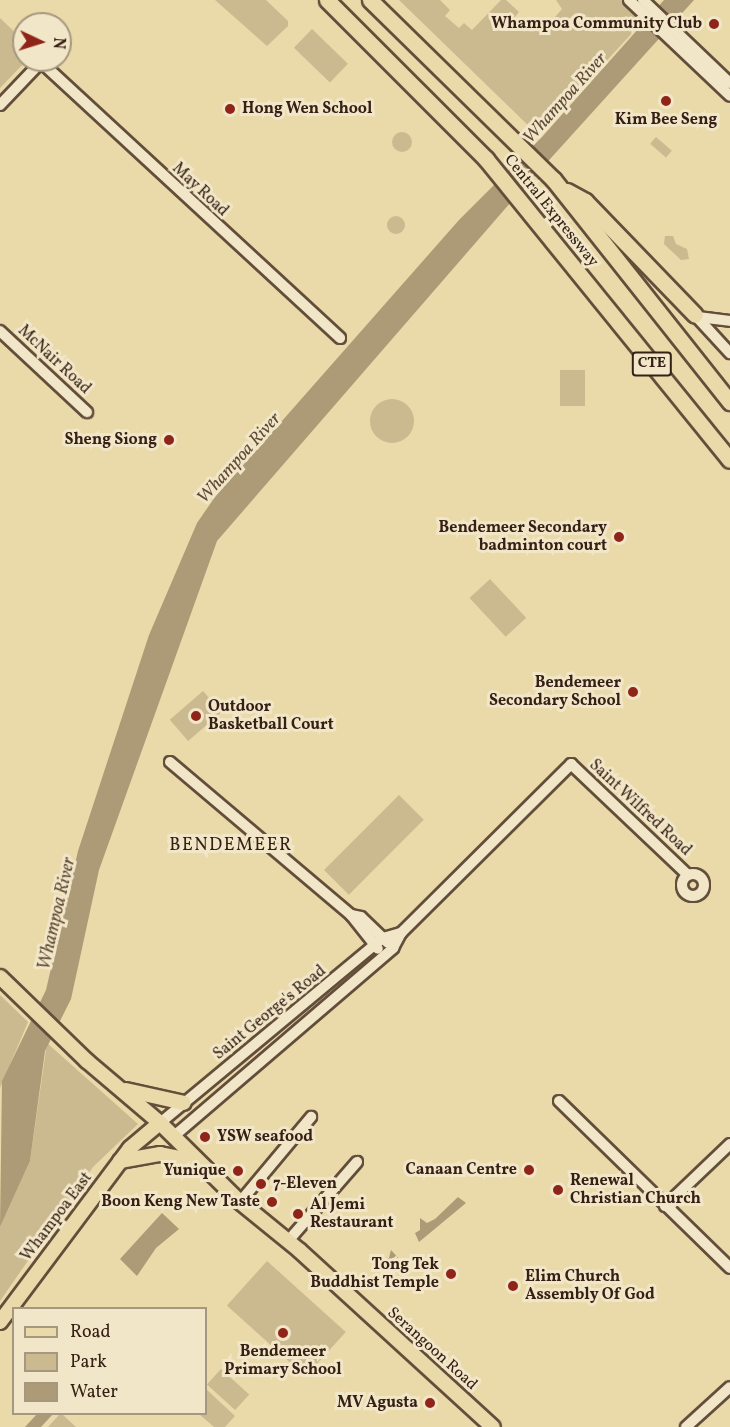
<!DOCTYPE html>
<style>
body{margin:0}
#map{position:relative;width:730px;height:1427px;overflow:hidden;background:#ead9a9;font-family:Vollkorn,serif}
div>[style]{position:absolute}
[style*='--x']{left:calc(var(--x)*1px);top:calc(var(--y)*1px);width:calc(var(--w)*1px);rotate:calc(var(--a)*1deg)}
.green>*{inset:0;background:#cbba90;transform-origin:0 0}
.round{border-radius:50%}
.water>*{inset:0;background:#ad9a77}
.roads{filter:drop-shadow(2px 0 #634e3b) drop-shadow(-2px 0 #634e3b) drop-shadow(0 2px #634e3b) drop-shadow(0 -2px #634e3b)}
.minor>*{height:10px;margin:-5px;padding:0 5px;transform-origin:5px;border-radius:5px;background:#f1e6c7}
.minor>.ring{margin:-5px;padding:0;box-sizing:content-box;background:none;border:10px solid #f1e6c7;border-radius:50%}
.major>*{height:14px;margin:-7px;padding:0 7px;transform-origin:7px;border-radius:7px;background:#ead9a9}
.highway>*{height:15px;margin:-7.5px;padding:0 7.5px;transform-origin:7.5px;border-radius:7.5px;background:#ead9a9}
.dots>*{width:16px;height:16px;translate:-50% -50%;box-sizing:border-box;border:3px solid #f1e6c7;border-radius:50%}
span{translate:-50% -50%;white-space:nowrap;text-align:center;line-height:1.15;-webkit-text-stroke:6px #f1e6c7;paint-order:stroke}
.shield-label span{padding:2px 4px;background:#f1e6c7;border:2px solid;border-radius:4px;-webkit-text-stroke-width:0}
.shield-label{font-size:15px;color:#362016;font-weight:700}
.poi-label{font-size:16px;color:#362016;font-weight:700}
.right{translate:-100% -50%;text-align:right}
.left{translate:0 -50%;text-align:left}
.street-label{font-size:16px;color:#362016}
.water-label{font-size:18px;color:#604b38;font-style:italic}
.neighbourhood-label{font-size:18px;color:#362016;letter-spacing:1.5px}
.legend{position:absolute;left:12px;top:1307px;width:195px;height:108px;box-sizing:border-box;background:#f1e6c7;border:2px solid #a69780;margin:0;padding:8px 10px;list-style:none;font-size:18px;color:#362016}
.legend li{display:flex;align-items:center;gap:12px;height:30px}
.legend b{width:30px;border:2px solid #a69780}
.north{position:absolute;left:12px;top:12px;width:60px;height:60px;box-sizing:border-box;background:#f1e6c7;border:2px solid #a69780;border-radius:50%;rotate:94deg;font-size:16px;font-weight:700;line-height:24px;text-align:center;color:#362016}
.north::after{content:'';display:block;margin:auto;width:21px;height:27px;background:#8f2418;clip-path:polygon(50% 0,100% 100%,50% 72%,0 100%)}
</style>
<div id="map">
<div class="green">
<div style="clip-path:polygon(215px 0,266px 0,288px 21px,288px 26px,267px 46px)"></div>
<div style="clip-path:polygon(399px 0,440px 0,450px 10px,445px 16px,459px 28px,464px 23px,472px 30px,501px 0,506px 0,519px 12px,514px 18px,527px 31px,533px 25px,541px 33px,562px 9px,556px 0,626px 0,646px 18px,538px 135px)"></div>
<div style="clip-path:polygon(0 18px,24px 41px,27px 60px,0 88px)"></div>
<div style="left:312px;top:29px;width:50px;height:26px;rotate:44deg"></div>
<div class="round" style="left:392px;top:132px;width:20px;height:20px"></div>
<div style="left:656px;top:137px;width:21px;height:9px;rotate:41deg"></div>
<div class="round" style="left:387px;top:216px;width:18px;height:18px"></div>
<div style="clip-path:polygon(665px 236px,673px 236px,676px 244px,687px 249px,689px 259px,681px 260px,664px 244px)"></div>
<div style="left:560px;top:370px;width:25px;height:36px"></div>
<div class="round" style="left:370px;top:399px;width:44px;height:44px"></div>
<div style="left:490px;top:579px;width:53px;height:28px;rotate:47deg"></div>
<div style="left:203px;top:691px;width:28px;height:44px;rotate:49deg"></div>
<div style="left:399px;top:795px;width:35px;height:106px;rotate:45deg"></div>
<div style="clip-path:polygon(0 995px,28px 1022px,0 1088px)"></div>
<div style="clip-path:polygon(47px 1043px,138px 1124px,93px 1167px,0 1301px,0 1227px,30px 1161px)"></div>
<div style="left:267px;top:1261px;width:106px;height:60px;rotate:42deg"></div>
<div style="left:221px;top:1369px;width:38px;height:21px;rotate:42deg"></div>
<div style="clip-path:polygon(206px 1389px,235px 1416px,225px 1427px,214px 1427px,199px 1414px,206px 1414px)"></div>
<div style="clip-path:polygon(60px 1414px,62px 1414px,76px 1427px,48px 1427px)"></div>
</div>
<div class="water">
<div style="clip-path:polygon(664px 0,694px 0,504px 210px,217px 541px,99px 870px,71px 999px,45px 1051px,30px 1161px,0 1227px,2px 1081px,46px 990px,78px 851px,149px 635px,197px 523px,215px 497px,459px 220px,542px 137px)"></div>
<div style="clip-path:polygon(458px 1197px,466px 1203px,419px 1242px,415px 1233px,420px 1230px,420px 1218px,427px 1223px,435px 1219px)"></div>
<div style="clip-path:polygon(162px 1213px,179px 1229px,156px 1248px,137px 1276px,120px 1259px)"></div>
<div style="clip-path:polygon(391px 1250px,400px 1260px,393px 1267px,381px 1259px,389px 1258px)"></div>
<div style="clip-path:polygon(37px 1414px,53px 1414px,41px 1427px,25px 1427px)"></div>
</div>
<div class="roads">
<div class="minor">
<div style="--x:629;--y:0;--w:139;--a:43.5"></div>
<div style="--x:643;--y:0;--w:120;--a:43.7"></div>
<div style="--x:0;--y:105;--w:59;--a:-46.4"></div>
<div style="--x:41;--y:62;--w:407;--a:42.7"></div>
<div style="--x:695;--y:315;--w:52;--a:47.4"></div>
<div style="--x:698;--y:317;--w:32;--a:7"></div>
<div style="--x:0;--y:331;--w:119;--a:43"></div>
<div style="--x:170;--y:762;--w:237;--a:40.2"></div>
<div style="--x:351;--y:915;--w:43;--a:51.5"></div>
<div class="ring" style="left:682px;top:874px;width:12px;height:12px"></div>
<div style="--x:351;--y:915;--w:10;--a:11"></div>
<div style="--x:361;--y:917;--w:37;--a:44"></div>
<div style="--x:559;--y:1101;--w:239;--a:44.3"></div>
<div style="--x:160;--y:1123;--w:290;--a:-39.7"></div>
<div style="--x:383;--y:938;--w:19;--a:-16"></div>
<div style="--x:174;--y:1136;--w:289;--a:-40.6"></div>
<div style="--x:393;--y:948;--w:17;--a:-62"></div>
<div style="--x:401;--y:933;--w:240;--a:-44.8"></div>
<div style="--x:571;--y:764;--w:161;--a:43.5"></div>
<div style="--x:240;--y:1202;--w:111;--a:-50.1"></div>
<div style="--x:665;--y:1206;--w:90;--a:-43.6"></div>
<div style="--x:288;--y:1241;--w:105;--a:-48.9"></div>
<div style="--x:686;--y:1427;--w:59;--a:-42.3"></div>
</div>
<div class="major">
<div style="--x:0;--y:977;--w:121;--a:44"></div>
<div style="--x:87;--y:1061;--w:96;--a:40.3"></div>
<div style="--x:160;--y:1123;--w:112;--a:44.6"></div>
<div style="--x:240;--y:1202;--w:77;--a:39.2"></div>
<div style="--x:300;--y:1251;--w:261;--a:42.4"></div>
<div style="--x:126;--y:1090;--w:59;--a:12.6"></div>
<div style="--x:120;--y:1161;--w:41;--a:-9.9"></div>
<div style="--x:160;--y:1154;--w:38;--a:11"></div>
<div style="--x:0;--y:1322;--w:217;--a:-53.2"></div>
<div style="--x:130;--y:1148;--w:39;--a:-40"></div>
</div>
<div class="highway">
<div style="--x:327;--y:0;--w:225;--a:45"></div>
<div style="--x:486;--y:159;--w:387;--a:51"></div>
<div style="--x:370;--y:0;--w:256;--a:44.4"></div>
<div style="--x:553;--y:179;--w:285;--a:51.6"></div>
<div style="--x:567;--y:191;--w:21;--a:29"></div>
<div style="--x:585;--y:201;--w:158;--a:46"></div>
</div>
</div>
<div class="dots">
<div style="left:714px;top:24px;background:#8f2418"></div>
<div style="left:666px;top:101px;background:#8f2418"></div>
<div style="left:230px;top:109px;background:#8f2418"></div>
<div style="left:169px;top:440px;background:#8f2418"></div>
<div style="left:619px;top:537px;background:#8f2418"></div>
<div style="left:633px;top:692px;background:#8f2418"></div>
<div style="left:196px;top:716px;background:#8f2418"></div>
<div style="left:205px;top:1137px;background:#8f2418"></div>
<div style="left:529px;top:1170px;background:#8f2418"></div>
<div style="left:238px;top:1171px;background:#8f2418"></div>
<div style="left:261px;top:1184px;background:#8f2418"></div>
<div style="left:558px;top:1190px;background:#8f2418"></div>
<div style="left:272px;top:1202px;background:#8f2418"></div>
<div style="left:298px;top:1214px;background:#8f2418"></div>
<div style="left:451px;top:1274px;background:#8f2418"></div>
<div style="left:513px;top:1286px;background:#8f2418"></div>
<div style="left:283px;top:1333px;background:#8f2418"></div>
<div style="left:430px;top:1403px;background:#8f2418"></div>
</div>
<div class="shield-label">
<span style="left:652px;top:364px">CTE</span>
</div>
<div class="poi-label">
<span class="right" style="left:702px;top:24px">Whampoa Community Club</span>
<span class="left" style="left:242px;top:109px">Hong Wen School</span>
<span style="left:666px;top:120px">Kim Bee Seng</span>
<span class="right" style="left:157px;top:440px">Sheng Siong</span>
<span class="right" style="left:607px;top:537px">Bendemeer Secondary<br>badminton court</span>
<span class="right" style="left:621px;top:692px">Bendemeer<br>Secondary School</span>
<span class="left" style="left:208px;top:716px">Outdoor<br>Basketball Court</span>
<span class="left" style="left:217px;top:1137px">YSW seafood</span>
<span class="right" style="left:517px;top:1170px">Canaan Centre</span>
<span class="right" style="left:226px;top:1171px">Yunique</span>
<span class="left" style="left:570px;top:1190px">Renewal<br>Christian Church</span>
<span class="left" style="left:273px;top:1184px">7-Eleven</span>
<span class="right" style="left:260px;top:1202px">Boon Keng New Taste</span>
<span class="left" style="left:310px;top:1214px">Al Jemi<br>Restaurant</span>
<span class="right" style="left:439px;top:1274px">Tong Tek<br>Buddhist Temple</span>
<span class="left" style="left:525px;top:1286px">Elim Church<br>Assembly Of God</span>
<span style="left:283px;top:1361px">Bendemeer<br>Primary School</span>
<span class="right" style="left:418px;top:1403px">MV Agusta</span>
</div>
<div class="street-label">
<span style="left:200px;top:190px;rotate:43deg">May Road</span>
<span style="left:551px;top:211px;rotate:51deg">Central Expressway</span>
<span style="left:54px;top:360px;rotate:43deg">McNair Road</span>
<span style="left:640px;top:808px;rotate:43deg">Saint Wilfred Road</span>
<span style="left:270px;top:1013px;rotate:-39deg">Saint George's Road</span>
<span style="left:57px;top:1217px;rotate:-53deg">Whampoa East</span>
<span style="left:432px;top:1349px;rotate:42deg">Serangoon Road</span>
</div>
<div class="water-label">
<span style="left:566px;top:99px;rotate:-48deg">Whampoa River</span>
<span style="left:240px;top:459px;rotate:-48deg">Whampoa River</span>
<span style="left:58px;top:914px;rotate:-77deg">Whampoa River</span>
</div>
<div class="neighbourhood-label">
<span style="left:231px;top:846px">BENDEMEER</span>
</div>
<ul class="legend">
<li><b style="height:8px;background:#ead9a9"></b>Road</li>
<li><b style="height:16px;background:#cbba90"></b>Park</li>
<li><b style="height:16px;background:#ad9a77"></b>Water</li>
</ul>
<div class="north">N</div>
</div>
